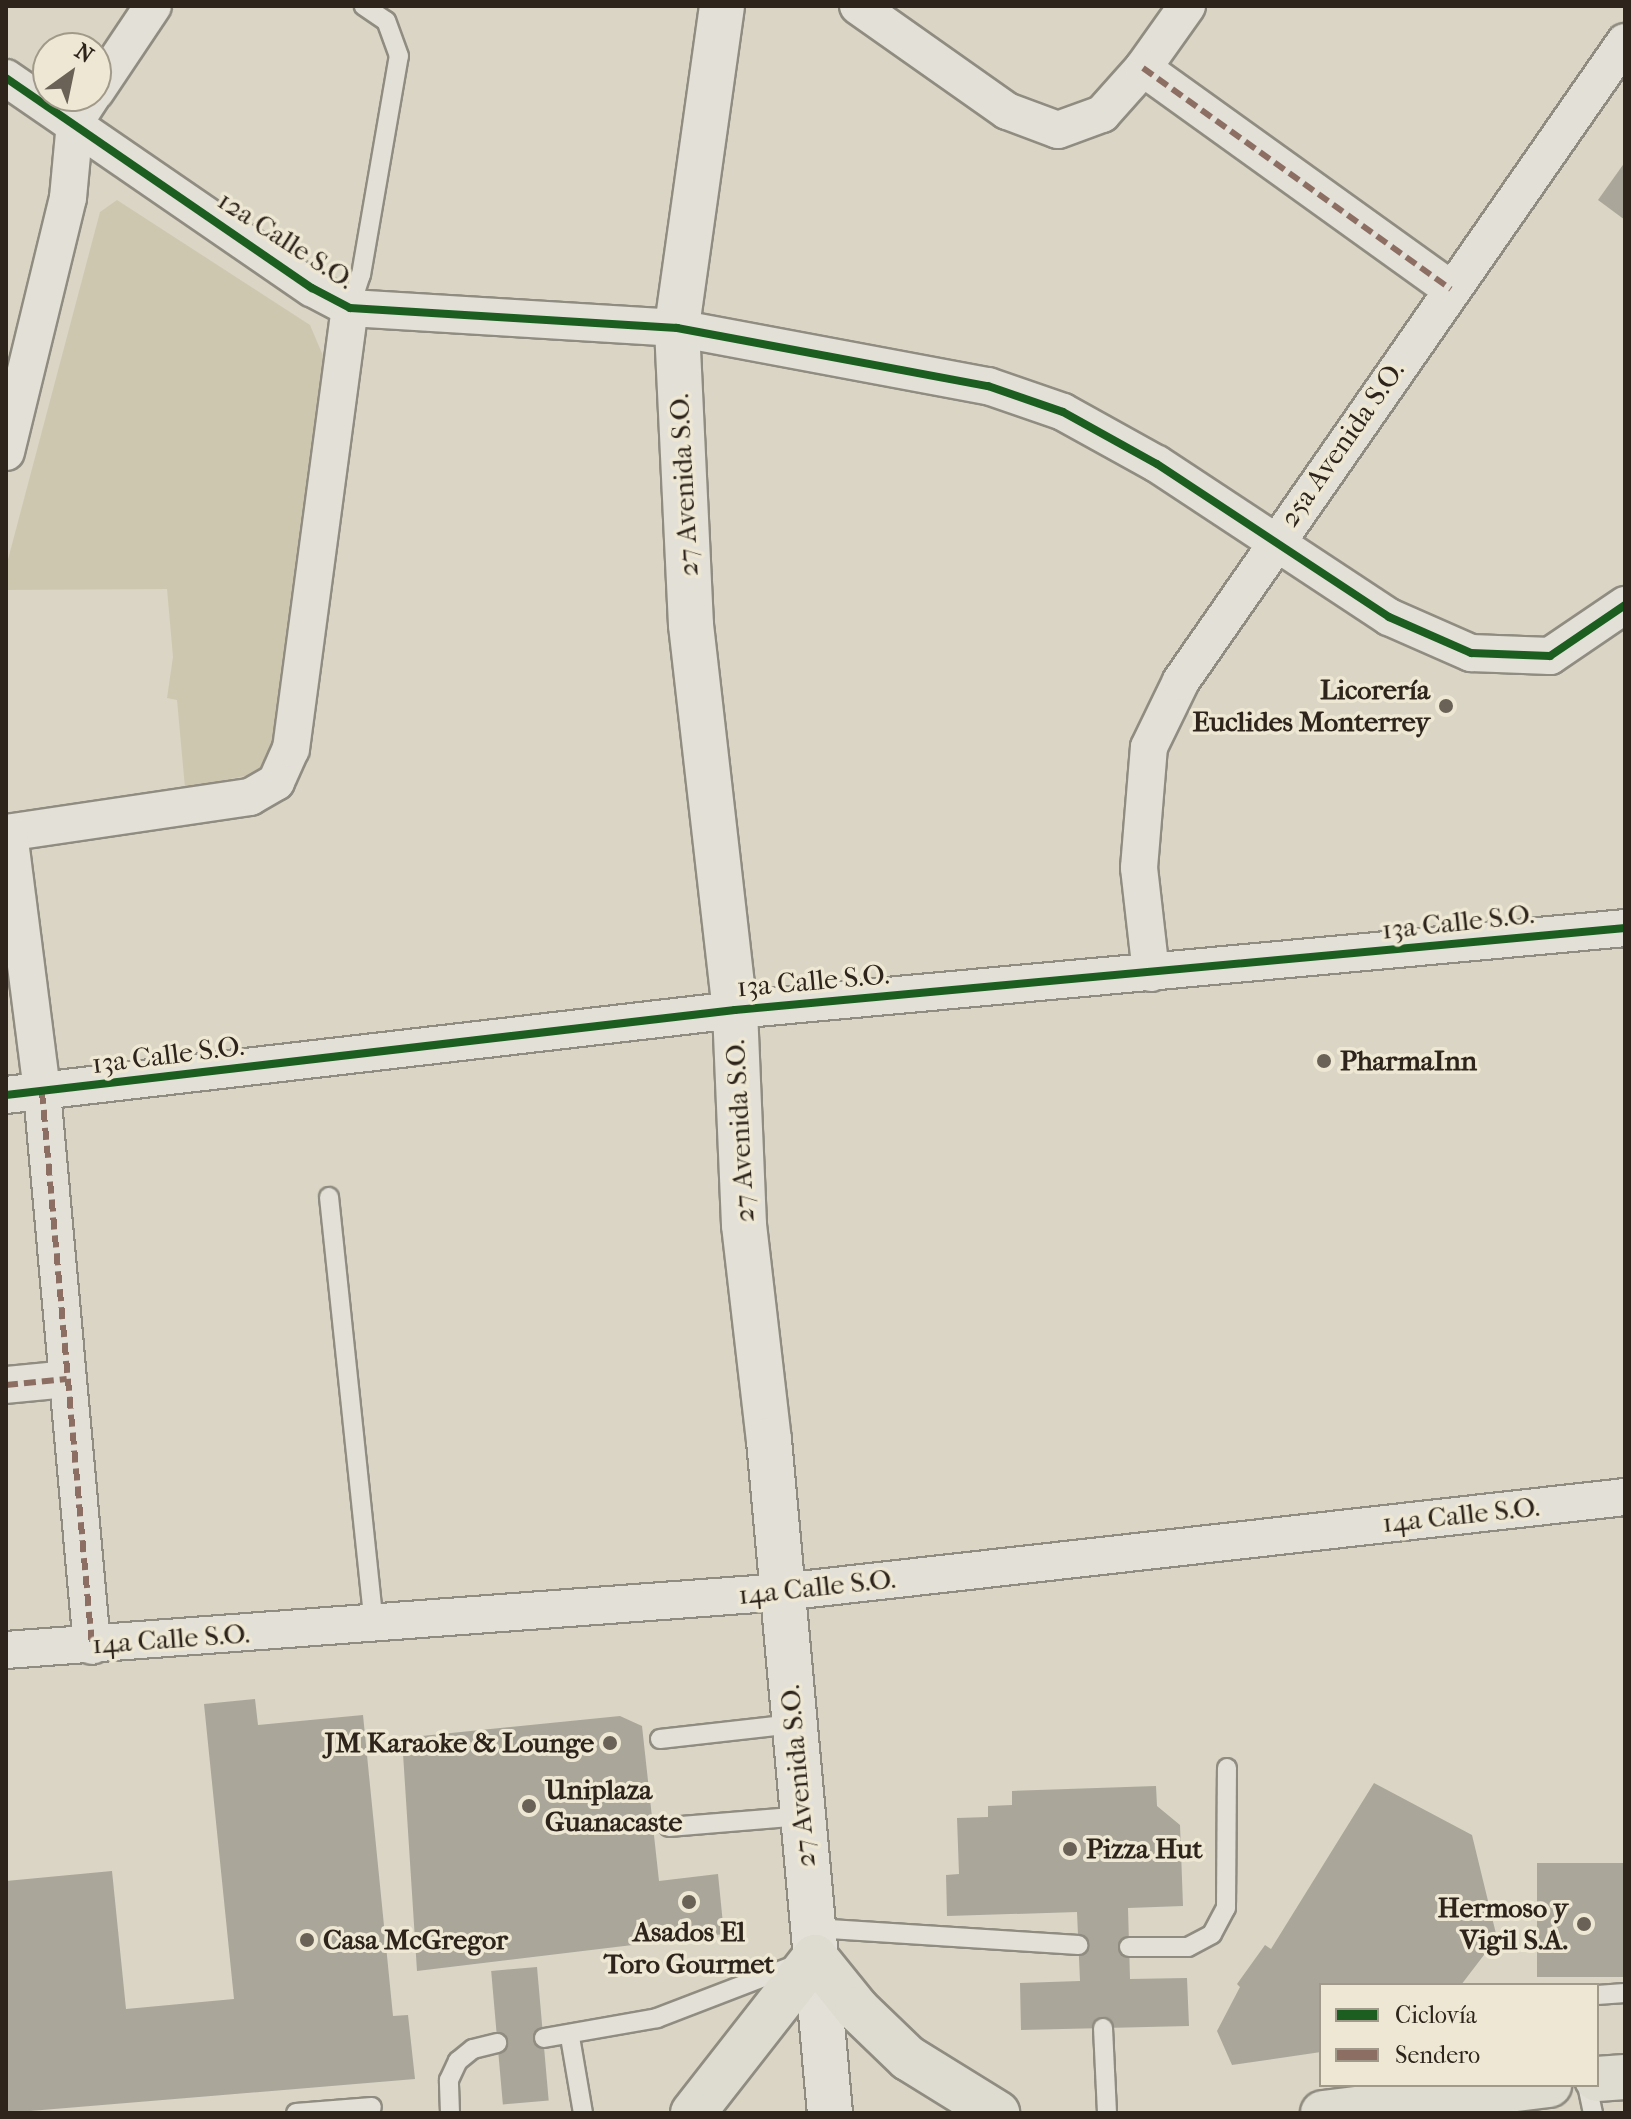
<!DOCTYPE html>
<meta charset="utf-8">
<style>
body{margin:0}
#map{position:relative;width:1631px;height:2119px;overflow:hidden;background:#dad5c4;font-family:"IM FELL French Canon",serif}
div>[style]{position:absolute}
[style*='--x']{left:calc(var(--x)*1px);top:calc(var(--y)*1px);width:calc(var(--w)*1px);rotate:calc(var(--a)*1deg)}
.green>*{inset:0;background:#cec7b0}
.building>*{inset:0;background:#aaa69a;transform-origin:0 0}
.roads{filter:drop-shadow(2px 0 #908c81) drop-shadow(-2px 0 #908c81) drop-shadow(0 2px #908c81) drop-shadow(0 -2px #908c81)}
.lane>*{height:18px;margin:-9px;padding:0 9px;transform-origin:9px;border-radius:9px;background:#e3e0d8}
.street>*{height:36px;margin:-18px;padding:0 18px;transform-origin:18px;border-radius:18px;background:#e3e0d8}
.secondary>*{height:44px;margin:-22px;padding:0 22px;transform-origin:22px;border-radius:22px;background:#e3e0d8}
.highway>*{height:44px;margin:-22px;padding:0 22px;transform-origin:22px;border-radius:22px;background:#dedbd1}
.quiet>*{height:6px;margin-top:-3px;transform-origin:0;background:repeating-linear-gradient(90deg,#8d6e63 0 12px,transparent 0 18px)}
.cycleway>*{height:8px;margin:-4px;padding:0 4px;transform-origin:4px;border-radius:4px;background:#1b5e20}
.dots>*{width:22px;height:22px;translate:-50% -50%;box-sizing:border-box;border:4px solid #ede7d3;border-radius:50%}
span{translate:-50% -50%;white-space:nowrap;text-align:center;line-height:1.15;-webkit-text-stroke:7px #ede7d3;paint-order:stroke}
.street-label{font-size:28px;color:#2e241b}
.poi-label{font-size:28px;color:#2e241b;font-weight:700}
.right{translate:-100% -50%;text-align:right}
.left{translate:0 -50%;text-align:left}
.frame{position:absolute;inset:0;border:8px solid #2e241b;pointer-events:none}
.legend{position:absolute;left:1319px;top:1983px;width:280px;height:104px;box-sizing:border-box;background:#ede7d3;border:2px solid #a19989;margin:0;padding:10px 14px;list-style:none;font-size:24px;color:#2e241b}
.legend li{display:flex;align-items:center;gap:16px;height:40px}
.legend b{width:40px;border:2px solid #a19989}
.north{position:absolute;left:32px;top:32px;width:80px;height:80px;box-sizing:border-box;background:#ede7d3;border:2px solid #a19989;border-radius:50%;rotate:33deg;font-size:22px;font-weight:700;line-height:32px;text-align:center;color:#2e241b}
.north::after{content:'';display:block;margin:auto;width:28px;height:36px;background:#6a6256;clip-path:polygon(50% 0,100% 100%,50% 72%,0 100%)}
</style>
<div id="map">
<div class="green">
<div style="clip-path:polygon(117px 200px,310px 325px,332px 377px,274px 770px,185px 788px,177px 700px,167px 698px,173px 657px,167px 589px,6px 590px,6px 567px,100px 212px)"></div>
</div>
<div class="building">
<div style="clip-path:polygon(1625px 162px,1625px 220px,1598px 200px)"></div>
<div style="clip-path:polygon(255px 1699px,258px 1725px,363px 1715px,393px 2016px,408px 2015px,415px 2079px,6px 2113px,6px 1881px,112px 1871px,126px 2009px,234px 1999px,204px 1704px)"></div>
<div style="clip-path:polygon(620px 1716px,642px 1726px,659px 1881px,718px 1874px,724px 1934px,417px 1971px,402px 1738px)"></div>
<div style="clip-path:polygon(1374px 1783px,1472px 1835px,1497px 1938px,1461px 1985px,1321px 1985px,1321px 2052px,1232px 2065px,1217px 2031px,1240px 1987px,1237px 1984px,1265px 1945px,1271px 1949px)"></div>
<div style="clip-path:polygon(1156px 1786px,1157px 1806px,1180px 1825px,1183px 1906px,1128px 1908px,1130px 1979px,1187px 1978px,1189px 2026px,1021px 2030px,1020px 1983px,1080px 1981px,1077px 1912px,947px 1916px,946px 1875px,959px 1874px,957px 1818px,988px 1817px,988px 1806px,1012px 1805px,1012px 1791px)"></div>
<div style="left:1625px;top:1863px;width:114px;height:88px;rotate:90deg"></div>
<div style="left:537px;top:1967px;width:134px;height:46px;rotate:85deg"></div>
</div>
<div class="roads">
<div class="lane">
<div style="--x:350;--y:308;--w:35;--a:-72"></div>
<div style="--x:361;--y:275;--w:222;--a:-80.2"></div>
<div style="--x:399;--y:56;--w:37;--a:-110"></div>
<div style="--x:386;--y:21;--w:27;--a:-146"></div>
<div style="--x:329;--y:1197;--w:428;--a:84"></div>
<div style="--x:660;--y:1739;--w:134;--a:-6.4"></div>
<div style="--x:669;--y:1827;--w:133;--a:-4.7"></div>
<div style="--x:814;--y:1928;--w:265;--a:3.7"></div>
<div style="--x:1129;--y:1947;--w:59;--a:0"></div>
<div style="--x:1188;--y:1947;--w:27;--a:-28"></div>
<div style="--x:1212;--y:1934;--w:30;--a:-62"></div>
<div style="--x:1226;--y:1908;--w:140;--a:-89.6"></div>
<div style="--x:1597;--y:1995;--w:28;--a:-4"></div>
<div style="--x:1103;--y:2028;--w:85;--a:87.3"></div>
<div style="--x:570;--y:2037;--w:77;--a:80.3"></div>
<div style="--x:544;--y:2038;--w:115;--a:-10"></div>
<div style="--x:657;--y:2018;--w:151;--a:-21"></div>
<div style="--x:1587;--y:2085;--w:29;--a:78"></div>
<div style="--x:296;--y:2113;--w:76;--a:-4.5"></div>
<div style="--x:450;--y:2113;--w:33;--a:-92"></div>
<div style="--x:449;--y:2080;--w:21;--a:-65"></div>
<div style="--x:458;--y:2061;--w:19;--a:-39"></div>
<div style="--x:473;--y:2049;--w:25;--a:-14"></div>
</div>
<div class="street">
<div style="--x:858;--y:6;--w:182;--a:35.2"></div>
<div style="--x:1007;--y:111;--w:54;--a:20.4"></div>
<div style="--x:1058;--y:130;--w:47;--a:-20"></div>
<div style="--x:1102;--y:114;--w:62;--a:-48.3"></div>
<div style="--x:1143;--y:68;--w:76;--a:-54.6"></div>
<div style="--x:1143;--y:68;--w:379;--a:35.7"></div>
<div style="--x:6;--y:78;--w:371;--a:34.5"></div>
<div style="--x:312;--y:288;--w:43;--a:27.8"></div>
<div style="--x:350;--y:308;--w:328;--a:3.5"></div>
<div style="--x:677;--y:328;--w:316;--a:10.6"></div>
<div style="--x:988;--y:386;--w:79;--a:19.1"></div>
<div style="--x:1063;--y:412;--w:107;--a:29"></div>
<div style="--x:1157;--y:464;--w:278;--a:33.4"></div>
<div style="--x:1389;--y:617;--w:90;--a:23.7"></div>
<div style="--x:1471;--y:653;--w:79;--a:2.2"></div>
<div style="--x:1550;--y:656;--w:91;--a:-34.2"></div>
<div style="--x:96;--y:91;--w:102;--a:-56.2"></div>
<div style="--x:6;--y:452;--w:261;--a:-76.3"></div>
<div style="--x:68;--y:198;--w:76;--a:-84.7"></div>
<div style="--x:75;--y:122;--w:31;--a:-57"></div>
<div style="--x:6;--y:833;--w:247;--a:-8.4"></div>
<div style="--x:250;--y:797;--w:30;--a:-30"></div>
<div style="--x:276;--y:782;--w:36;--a:-66"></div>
<div style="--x:291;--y:749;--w:445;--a:-82.4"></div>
<div style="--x:9;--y:833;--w:261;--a:82.7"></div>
<div style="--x:42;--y:1092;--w:556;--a:84.84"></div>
<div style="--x:1151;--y:973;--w:106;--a:-96.5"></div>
<div style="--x:1139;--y:868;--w:121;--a:-85.3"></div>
<div style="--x:1149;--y:747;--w:73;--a:-64.1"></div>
<div style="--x:1181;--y:681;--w:778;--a:-55.21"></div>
<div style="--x:6;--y:1095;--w:734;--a:-6.65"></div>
<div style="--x:735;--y:1010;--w:894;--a:-5.26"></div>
<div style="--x:6;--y:1385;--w:61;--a:-5.6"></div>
<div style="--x:6;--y:1650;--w:778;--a:-4.27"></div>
<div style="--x:782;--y:1592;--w:848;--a:-6.43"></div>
</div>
<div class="secondary">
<div style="--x:722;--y:6;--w:325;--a:98"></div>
<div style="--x:677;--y:328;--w:297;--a:87.3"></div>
<div style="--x:691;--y:625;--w:388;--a:83.5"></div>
<div style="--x:735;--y:1010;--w:215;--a:87.6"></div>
<div style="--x:744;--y:1225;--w:216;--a:83.4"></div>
<div style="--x:769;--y:1440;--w:676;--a:84.82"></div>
</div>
<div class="highway">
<div style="--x:1597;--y:2079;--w:28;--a:-4"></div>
<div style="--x:693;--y:2113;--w:198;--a:-52"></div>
<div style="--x:815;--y:1957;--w:67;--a:51.1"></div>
<div style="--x:857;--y:2009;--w:71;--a:43.9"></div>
<div style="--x:908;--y:2058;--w:105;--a:31.7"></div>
<div style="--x:1323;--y:2113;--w:228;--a:-7.1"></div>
</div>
</div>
<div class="quiet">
<div style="--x:1143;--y:68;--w:379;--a:35.7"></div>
<div style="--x:42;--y:1092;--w:556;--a:84.84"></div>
<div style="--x:6;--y:1385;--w:61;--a:-5.6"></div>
</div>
<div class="cycleway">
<div style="--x:6;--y:78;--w:371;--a:34.5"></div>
<div style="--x:312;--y:288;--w:43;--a:27.8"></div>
<div style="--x:350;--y:308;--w:328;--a:3.5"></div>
<div style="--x:677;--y:328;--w:316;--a:10.6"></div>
<div style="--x:988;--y:386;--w:79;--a:19.1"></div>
<div style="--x:1063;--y:412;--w:107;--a:29"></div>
<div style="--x:1157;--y:464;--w:278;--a:33.4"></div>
<div style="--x:1389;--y:617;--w:90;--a:23.7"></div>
<div style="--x:1471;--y:653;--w:79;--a:2.2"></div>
<div style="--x:1550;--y:656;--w:91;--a:-34.2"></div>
<div style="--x:6;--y:1095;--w:734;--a:-6.65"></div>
<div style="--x:735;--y:1010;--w:894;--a:-5.26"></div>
</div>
<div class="dots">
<div style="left:1446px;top:706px;background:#6a6256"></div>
<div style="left:1324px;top:1061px;background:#6a6256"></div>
<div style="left:610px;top:1743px;background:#6a6256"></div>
<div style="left:529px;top:1806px;background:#6a6256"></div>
<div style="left:1070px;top:1849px;background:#6a6256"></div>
<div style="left:689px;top:1902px;background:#6a6256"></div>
<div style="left:1584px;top:1924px;background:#6a6256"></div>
<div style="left:307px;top:1940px;background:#6a6256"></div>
</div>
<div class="street-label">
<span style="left:286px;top:240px;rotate:33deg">12a Calle S.O.</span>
<span style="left:1342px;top:444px;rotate:-55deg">25a Avenida S.O.</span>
<span style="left:684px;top:485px;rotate:-93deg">27 Avenida S.O.</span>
<span style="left:1458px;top:922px;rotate:-6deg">13a Calle S.O.</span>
<span style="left:813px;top:981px;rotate:-5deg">13a Calle S.O.</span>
<span style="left:168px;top:1055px;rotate:-7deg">13a Calle S.O.</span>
<span style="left:740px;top:1131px;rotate:-93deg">27 Avenida S.O.</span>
<span style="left:1461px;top:1515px;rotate:-6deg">14a Calle S.O.</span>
<span style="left:817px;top:1587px;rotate:-6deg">14a Calle S.O.</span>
<span style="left:171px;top:1639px;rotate:-4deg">14a Calle S.O.</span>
<span style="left:798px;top:1776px;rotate:-95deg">27 Avenida S.O.</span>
</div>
<div class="poi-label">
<span class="right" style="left:1430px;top:706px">Licorería<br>Euclides Monterrey</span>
<span class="left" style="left:1340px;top:1061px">PharmaInn</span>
<span class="right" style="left:594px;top:1743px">JM Karaoke &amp; Lounge</span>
<span class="left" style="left:545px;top:1806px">Uniplaza<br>Guanacaste</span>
<span class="left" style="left:1086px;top:1849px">Pizza Hut</span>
<span class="right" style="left:1568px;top:1924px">Hermoso y<br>Vigil S.A.</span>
<span style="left:689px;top:1948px">Asados El<br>Toro Gourmet</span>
<span class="left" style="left:323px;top:1940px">Casa McGregor</span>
</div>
<div class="frame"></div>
<ul class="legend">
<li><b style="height:10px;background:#1b5e20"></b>Ciclovía</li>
<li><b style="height:10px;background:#8d6e63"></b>Sendero</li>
</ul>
<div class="north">N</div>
</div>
